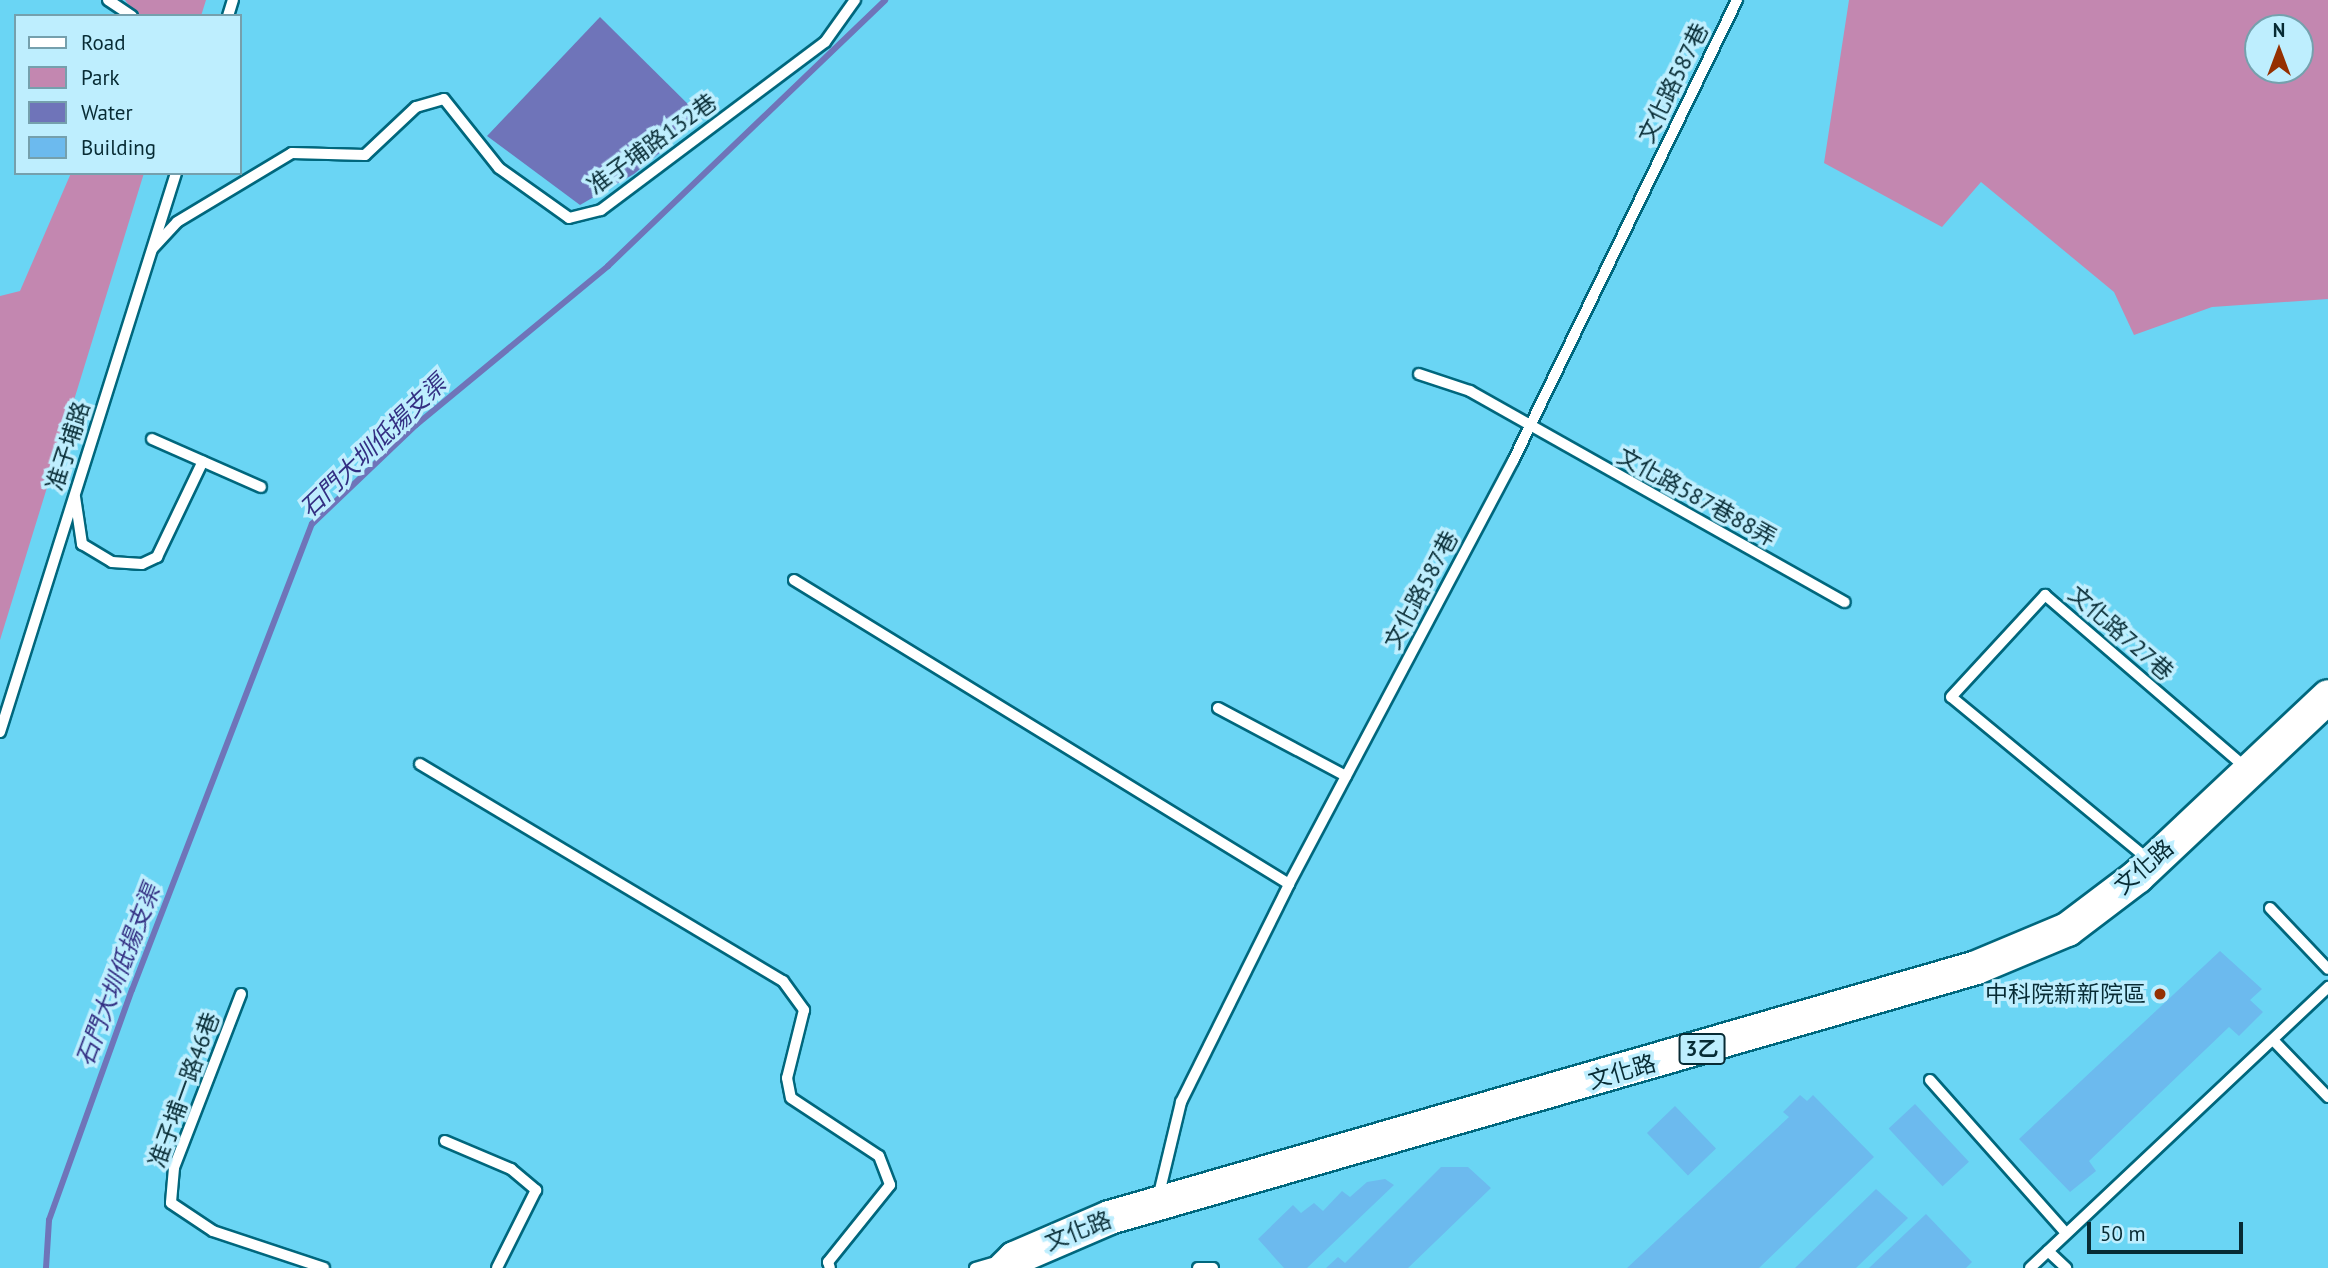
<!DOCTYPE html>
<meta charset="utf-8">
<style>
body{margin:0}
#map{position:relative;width:2328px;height:1268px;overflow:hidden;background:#6ad5f4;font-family:"PT Sans","Noto Sans TC",sans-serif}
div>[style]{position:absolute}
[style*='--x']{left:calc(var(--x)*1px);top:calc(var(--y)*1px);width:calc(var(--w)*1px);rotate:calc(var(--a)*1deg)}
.green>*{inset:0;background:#c387b0}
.water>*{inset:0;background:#6f74b9}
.stream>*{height:6px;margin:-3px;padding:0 3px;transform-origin:3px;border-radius:3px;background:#6f74b9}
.building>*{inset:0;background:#6cbaee;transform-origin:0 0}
.roads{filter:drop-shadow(2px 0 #00677d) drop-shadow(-2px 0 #00677d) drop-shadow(0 2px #00677d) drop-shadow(0 -2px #00677d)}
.lane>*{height:10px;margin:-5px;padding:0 5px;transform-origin:5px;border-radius:5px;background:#fff}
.primary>*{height:33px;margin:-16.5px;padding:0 16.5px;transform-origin:16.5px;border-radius:16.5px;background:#fff}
.dots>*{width:19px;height:19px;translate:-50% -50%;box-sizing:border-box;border:4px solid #beeefe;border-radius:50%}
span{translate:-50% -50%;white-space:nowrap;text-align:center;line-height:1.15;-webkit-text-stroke:7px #beeefe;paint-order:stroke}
.shield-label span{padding:2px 5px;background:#beeefe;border:2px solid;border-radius:5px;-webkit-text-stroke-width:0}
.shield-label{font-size:21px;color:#072b34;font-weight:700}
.street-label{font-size:23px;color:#072b34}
.poi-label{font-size:23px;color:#072b34}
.right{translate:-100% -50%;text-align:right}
.water-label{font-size:24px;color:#332f83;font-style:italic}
.legend{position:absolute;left:14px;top:14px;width:228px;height:161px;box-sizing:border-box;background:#beeefe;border:2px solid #75a0ad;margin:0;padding:9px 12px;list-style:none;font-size:21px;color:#072b34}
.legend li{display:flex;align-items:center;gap:14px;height:35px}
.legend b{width:35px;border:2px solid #75a0ad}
.north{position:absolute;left:2244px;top:14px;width:70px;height:70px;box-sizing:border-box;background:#beeefe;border:2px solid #75a0ad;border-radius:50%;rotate:0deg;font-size:19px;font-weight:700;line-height:28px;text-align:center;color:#072b34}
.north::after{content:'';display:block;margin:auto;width:24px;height:32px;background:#953001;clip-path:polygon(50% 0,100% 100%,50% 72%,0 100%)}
.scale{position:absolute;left:2087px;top:1222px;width:156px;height:32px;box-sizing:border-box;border:4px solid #072b34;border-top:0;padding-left:9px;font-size:21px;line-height:24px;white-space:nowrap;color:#072b34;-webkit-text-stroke:5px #beeefe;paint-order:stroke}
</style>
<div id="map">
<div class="green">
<div style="clip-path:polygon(125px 0,206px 0,201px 16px,136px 16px)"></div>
<div style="clip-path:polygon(evenodd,1849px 0,2328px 0,2328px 299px,2212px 307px,2134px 335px,2114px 292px,1981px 182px,1942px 227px,1824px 163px,1849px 0,2300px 28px,2300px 70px,2258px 70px,2258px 28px,2300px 28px)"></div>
<div style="clip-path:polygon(71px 173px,144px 173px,0 640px,0 296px,20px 291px)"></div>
</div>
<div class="water">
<div style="clip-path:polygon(600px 17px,702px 118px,634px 174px,580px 205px,487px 136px)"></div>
</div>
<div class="stream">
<div style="--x:46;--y:1268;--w:48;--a:-86.4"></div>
<div style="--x:49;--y:1220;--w:245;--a:-70.2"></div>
<div style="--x:132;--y:990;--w:500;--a:-68.9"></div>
<div style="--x:312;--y:524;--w:144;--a:-43.6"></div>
<div style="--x:416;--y:425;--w:249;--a:-39.6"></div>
<div style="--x:608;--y:266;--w:384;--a:-43.8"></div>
</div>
<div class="building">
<div style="clip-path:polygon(2220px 951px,2262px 989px,2250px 1000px,2263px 1012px,2239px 1036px,2229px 1027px,2089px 1161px,2096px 1171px,2070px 1192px,2019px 1139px)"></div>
<div style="clip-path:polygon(1800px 1095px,1807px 1101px,1813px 1095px,1874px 1157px,1759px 1268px,1627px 1268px,1789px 1117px,1783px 1112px)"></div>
<div style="left:1915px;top:1104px;width:79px;height:36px;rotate:47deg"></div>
<div style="left:1675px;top:1106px;width:59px;height:39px;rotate:46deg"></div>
<div style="clip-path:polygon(1441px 1167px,1468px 1167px,1491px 1188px,1408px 1268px,1326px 1268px,1338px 1257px,1345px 1263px)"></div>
<div style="clip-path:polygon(1385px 1179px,1394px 1185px,1307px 1268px,1284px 1268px,1258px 1239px,1293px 1205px,1301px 1213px,1314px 1203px,1323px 1211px,1342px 1191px,1350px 1197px,1367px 1182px)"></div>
<div style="clip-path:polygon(1876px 1189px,1908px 1218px,1856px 1268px,1795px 1268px)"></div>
<div style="clip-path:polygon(1926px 1214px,1972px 1262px,1966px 1268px,1869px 1268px)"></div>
</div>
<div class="roads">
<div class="lane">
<div style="--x:108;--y:0;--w:29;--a:34"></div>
<div style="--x:228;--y:16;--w:17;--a:-73"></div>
<div style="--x:153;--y:248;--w:35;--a:-47"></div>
<div style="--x:177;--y:222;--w:134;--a:-31"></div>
<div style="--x:292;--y:153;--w:73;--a:1.6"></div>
<div style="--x:365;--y:155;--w:70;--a:-43.3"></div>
<div style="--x:416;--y:107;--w:29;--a:-16"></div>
<div style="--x:444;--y:99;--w:88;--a:51.4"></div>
<div style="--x:499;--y:168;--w:86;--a:35.5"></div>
<div style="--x:569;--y:218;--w:33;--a:-14"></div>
<div style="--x:601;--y:210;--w:280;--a:-36.9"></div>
<div style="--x:825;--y:42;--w:52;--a:-54.5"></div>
<div style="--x:1419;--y:374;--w:54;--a:18.4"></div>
<div style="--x:1470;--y:391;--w:430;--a:29.4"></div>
<div style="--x:152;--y:439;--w:119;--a:23.8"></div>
<div style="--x:75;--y:497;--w:48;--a:81.5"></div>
<div style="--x:82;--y:544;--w:35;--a:31"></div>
<div style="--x:112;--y:562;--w:30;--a:4"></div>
<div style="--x:142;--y:564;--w:17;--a:-25"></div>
<div style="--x:157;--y:557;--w:106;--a:-64.4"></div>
<div style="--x:794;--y:580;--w:581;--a:31.56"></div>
<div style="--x:1218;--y:708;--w:145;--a:28"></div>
<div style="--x:0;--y:732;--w:586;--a:-72.52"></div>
<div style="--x:420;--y:764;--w:423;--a:30.9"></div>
<div style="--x:783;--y:981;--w:36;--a:54"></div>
<div style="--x:804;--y:1010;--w:70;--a:104"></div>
<div style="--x:787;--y:1078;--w:20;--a:79"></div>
<div style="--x:791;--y:1098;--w:105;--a:33.4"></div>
<div style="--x:879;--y:1156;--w:31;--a:69"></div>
<div style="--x:890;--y:1185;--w:99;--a:128.8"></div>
<div style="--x:828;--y:1262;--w:6;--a:72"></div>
<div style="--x:2149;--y:860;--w:256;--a:-140.5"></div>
<div style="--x:1951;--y:697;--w:139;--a:-47.3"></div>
<div style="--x:2045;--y:595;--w:264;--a:40.7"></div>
<div style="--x:2270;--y:908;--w:84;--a:46.4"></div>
<div style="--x:241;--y:994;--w:186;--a:111.1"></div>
<div style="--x:174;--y:1168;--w:35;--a:95"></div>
<div style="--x:171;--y:1203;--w:50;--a:33.7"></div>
<div style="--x:213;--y:1231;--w:117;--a:18.4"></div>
<div style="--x:2274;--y:1041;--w:78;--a:46"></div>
<div style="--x:1930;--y:1080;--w:205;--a:48.4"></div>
<div style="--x:445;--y:1141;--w:72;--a:23"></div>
<div style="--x:511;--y:1169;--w:33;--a:40"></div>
<div style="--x:536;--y:1190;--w:87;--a:116.6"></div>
<div style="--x:1158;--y:1198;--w:99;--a:-76.5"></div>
<div style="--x:1181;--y:1102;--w:243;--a:-63.6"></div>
<div style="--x:1289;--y:884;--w:479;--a:-62.1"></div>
<div style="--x:1513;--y:461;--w:513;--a:-64.08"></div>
<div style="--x:2048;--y:1251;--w:25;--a:43"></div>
<div style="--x:975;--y:1268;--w:25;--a:-16"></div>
<div style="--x:1198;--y:1268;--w:15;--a:0"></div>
<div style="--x:2030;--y:1268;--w:410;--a:-43.3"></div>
</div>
<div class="primary">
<div style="--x:1004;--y:1268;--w:14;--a:-45"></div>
<div style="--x:1014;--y:1258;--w:103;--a:-23.3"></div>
<div style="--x:1109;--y:1217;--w:902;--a:-16.08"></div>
<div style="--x:1976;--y:967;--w:99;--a:-22.7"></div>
<div style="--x:2067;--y:929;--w:88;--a:-37.1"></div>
<div style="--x:2137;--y:876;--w:262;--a:-43.3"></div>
</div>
</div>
<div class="dots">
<div style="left:2160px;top:994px;background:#953001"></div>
</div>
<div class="shield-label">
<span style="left:1702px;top:1049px">3乙</span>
</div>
<div class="street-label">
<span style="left:1673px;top:83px;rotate:-64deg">文化路587巷</span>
<span style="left:652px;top:144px;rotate:-36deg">准子埔路132巷</span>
<span style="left:68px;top:446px;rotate:-72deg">准子埔路</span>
<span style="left:1697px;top:497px;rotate:29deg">文化路587巷88弄</span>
<span style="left:1421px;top:590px;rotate:-62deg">文化路587巷</span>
<span style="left:2121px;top:633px;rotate:41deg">文化路727巷</span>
<span style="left:2144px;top:867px;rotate:-41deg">文化路</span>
<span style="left:1622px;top:1072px;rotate:-16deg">文化路</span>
<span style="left:184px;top:1090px;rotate:-70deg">准子埔一路46巷</span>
<span style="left:1078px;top:1231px;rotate:-21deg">文化路</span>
</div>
<div class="poi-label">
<span class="right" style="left:2146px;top:994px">中科院新新院區</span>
</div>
<div class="water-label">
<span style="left:373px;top:446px;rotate:-44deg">石門大圳低揚支渠</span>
<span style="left:118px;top:975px;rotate:-69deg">石門大圳低揚支渠</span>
</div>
<ul class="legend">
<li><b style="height:9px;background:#fff"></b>Road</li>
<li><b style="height:19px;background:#c387b0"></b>Park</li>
<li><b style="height:19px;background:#6f74b9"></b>Water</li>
<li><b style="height:19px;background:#6cbaee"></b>Building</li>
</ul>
<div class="north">N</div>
<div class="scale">50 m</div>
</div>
